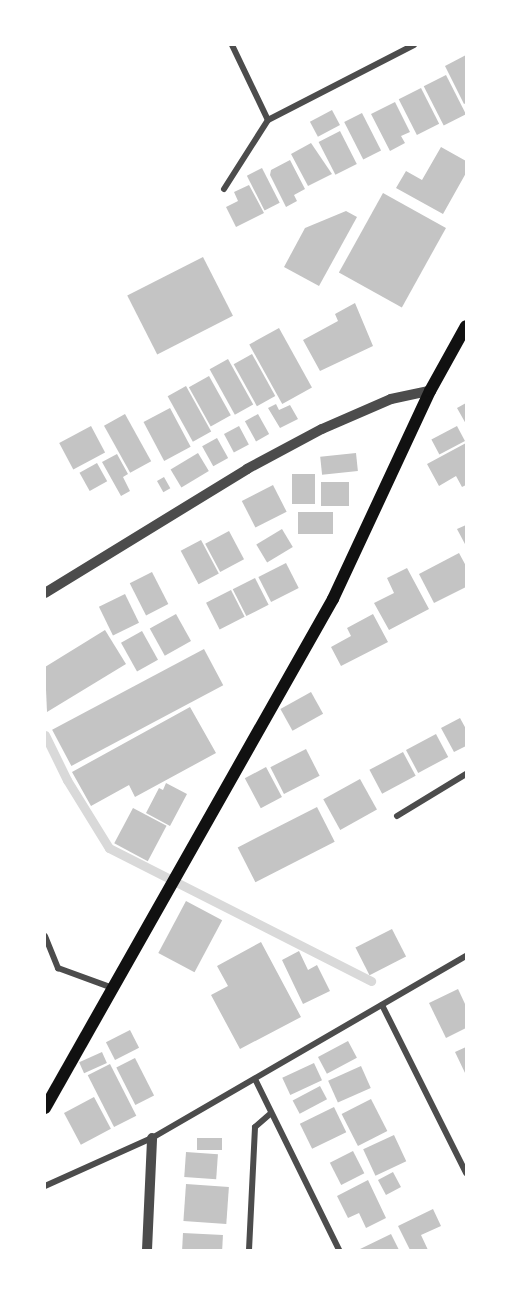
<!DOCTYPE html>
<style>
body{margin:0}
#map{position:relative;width:511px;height:1295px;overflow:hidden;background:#fff;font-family:"Noto Sans",sans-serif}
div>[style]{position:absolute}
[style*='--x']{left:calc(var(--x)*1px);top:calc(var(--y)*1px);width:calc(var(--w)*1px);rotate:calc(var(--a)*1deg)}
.stream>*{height:9px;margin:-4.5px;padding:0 4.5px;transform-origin:4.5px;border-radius:4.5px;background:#d9d9d9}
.building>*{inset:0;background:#c4c4c4;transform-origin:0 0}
.minor>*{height:6px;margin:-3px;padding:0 3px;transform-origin:3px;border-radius:3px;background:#4c4c4c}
.tertiary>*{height:10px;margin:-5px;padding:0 5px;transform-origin:5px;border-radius:5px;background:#4c4c4c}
.secondary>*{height:12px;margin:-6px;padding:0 6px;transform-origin:6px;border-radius:6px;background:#111}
span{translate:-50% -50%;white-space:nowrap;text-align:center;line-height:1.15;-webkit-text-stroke:6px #fff;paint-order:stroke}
.frame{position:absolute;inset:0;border:46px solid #fff;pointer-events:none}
</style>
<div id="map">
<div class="stream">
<div style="--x:45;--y:735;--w:50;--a:63.9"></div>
<div style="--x:67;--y:780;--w:80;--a:58.3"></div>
<div style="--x:109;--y:848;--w:294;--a:26.9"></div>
</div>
<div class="building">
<div style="clip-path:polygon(466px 55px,466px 103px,464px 104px,445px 66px)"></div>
<div style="left:446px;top:75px;width:44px;height:25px;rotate:63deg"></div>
<div style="left:421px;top:88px;width:40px;height:25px;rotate:63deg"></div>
<div style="clip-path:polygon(395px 102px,410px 132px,401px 136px,405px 143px,390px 151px,371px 114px)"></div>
<div style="left:332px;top:110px;width:17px;height:25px;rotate:62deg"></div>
<div style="left:362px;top:113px;width:42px;height:20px;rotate:63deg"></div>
<div style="left:340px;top:131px;width:37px;height:24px;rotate:63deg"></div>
<div style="clip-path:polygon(311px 143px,332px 174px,308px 186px,291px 154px)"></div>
<div style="clip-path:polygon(441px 147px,466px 161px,466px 173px,443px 214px,396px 188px,406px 171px,422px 180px)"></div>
<div style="clip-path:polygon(290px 160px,305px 189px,294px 195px,297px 201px,286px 207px,270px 175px,271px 170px)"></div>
<div style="left:262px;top:168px;width:39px;height:17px;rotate:63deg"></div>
<div style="clip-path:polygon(249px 185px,264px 213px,236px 227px,226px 207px,238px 201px,234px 192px)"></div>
<div style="left:383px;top:193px;width:72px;height:91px;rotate:29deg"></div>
<div style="clip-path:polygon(346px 211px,357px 217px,319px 286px,284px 267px,305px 228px)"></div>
<div style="left:203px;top:257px;width:66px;height:85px;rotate:63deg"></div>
<div style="clip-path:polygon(355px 303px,373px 346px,320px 371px,303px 340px,338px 321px,335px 314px)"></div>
<div style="left:279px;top:328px;width:68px;height:34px;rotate:61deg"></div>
<div style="left:252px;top:354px;width:48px;height:21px;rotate:61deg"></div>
<div style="left:228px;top:359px;width:52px;height:21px;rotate:61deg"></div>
<div style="left:209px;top:376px;width:45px;height:23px;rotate:61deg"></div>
<div style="left:186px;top:386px;width:52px;height:21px;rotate:61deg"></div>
<div style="clip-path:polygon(466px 403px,466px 424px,457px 408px)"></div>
<div style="clip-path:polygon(276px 404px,279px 410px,290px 405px,298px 419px,280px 428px,268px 408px)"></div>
<div style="left:170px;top:408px;width:44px;height:30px;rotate:62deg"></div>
<div style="left:125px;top:414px;width:54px;height:24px;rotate:61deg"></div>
<div style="left:258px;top:414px;width:23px;height:15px;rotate:61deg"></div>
<div style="left:91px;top:426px;width:30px;height:36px;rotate:62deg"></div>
<div style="left:239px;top:426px;width:21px;height:17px;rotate:62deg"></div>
<div style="left:457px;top:426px;width:17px;height:29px;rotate:62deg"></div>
<div style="left:217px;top:438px;width:23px;height:17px;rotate:61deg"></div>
<div style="clip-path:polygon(466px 443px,466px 485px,462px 487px,456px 476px,439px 486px,427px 464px)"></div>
<div style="left:198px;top:453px;width:21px;height:32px;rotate:59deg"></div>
<div style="left:356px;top:453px;width:18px;height:36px;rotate:84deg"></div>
<div style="clip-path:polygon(117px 454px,128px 474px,123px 477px,130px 491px,121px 496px,102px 462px)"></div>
<div style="left:97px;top:463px;width:21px;height:20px;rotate:61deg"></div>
<div style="left:292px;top:474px;width:23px;height:30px"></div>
<div style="left:164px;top:477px;width:13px;height:8px;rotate:61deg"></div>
<div style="left:321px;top:482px;width:28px;height:24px"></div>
<div style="left:273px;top:485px;width:30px;height:35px;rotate:63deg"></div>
<div style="left:298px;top:512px;width:35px;height:22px"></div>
<div style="clip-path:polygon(466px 525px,466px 546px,457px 529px)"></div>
<div style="left:282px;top:529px;width:21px;height:30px;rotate:59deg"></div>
<div style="left:229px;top:531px;width:32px;height:27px;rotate:62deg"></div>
<div style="left:201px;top:540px;width:38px;height:23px;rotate:62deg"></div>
<div style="clip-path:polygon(459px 553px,466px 566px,466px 587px,434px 603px,419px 574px)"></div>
<div style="left:286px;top:563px;width:28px;height:31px;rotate:63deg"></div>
<div style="clip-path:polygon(407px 568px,429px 609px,389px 630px,374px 603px,394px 593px,387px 578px)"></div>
<div style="left:152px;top:572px;width:36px;height:25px;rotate:63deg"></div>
<div style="left:255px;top:578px;width:30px;height:25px;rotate:63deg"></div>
<div style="left:231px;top:590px;width:30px;height:28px;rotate:63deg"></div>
<div style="left:125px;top:594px;width:32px;height:29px;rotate:64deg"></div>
<div style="left:176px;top:614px;width:31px;height:30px;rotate:61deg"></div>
<div style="clip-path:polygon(373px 614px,388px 642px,341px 666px,331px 647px,351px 636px,347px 628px)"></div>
<div style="clip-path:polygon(105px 630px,126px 664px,47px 712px,45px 667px)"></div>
<div style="left:142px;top:631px;width:33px;height:24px;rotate:61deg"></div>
<div style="left:204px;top:649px;width:41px;height:172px;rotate:62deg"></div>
<div style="left:311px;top:692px;width:25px;height:35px;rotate:61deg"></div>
<div style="clip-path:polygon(190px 707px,216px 753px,135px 797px,129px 785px,91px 806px,72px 772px)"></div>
<div style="clip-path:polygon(460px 718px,466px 729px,466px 746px,454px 752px,441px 728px)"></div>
<div style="left:436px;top:734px;width:26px;height:34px;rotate:62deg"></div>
<div style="left:306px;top:749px;width:30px;height:40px;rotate:63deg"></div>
<div style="left:403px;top:752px;width:27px;height:38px;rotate:62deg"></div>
<div style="left:266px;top:767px;width:34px;height:24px;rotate:62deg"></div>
<div style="left:360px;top:779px;width:35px;height:42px;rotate:61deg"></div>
<div style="clip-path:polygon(166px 783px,187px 794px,170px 826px,146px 813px,159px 788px,163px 790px)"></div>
<div style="left:317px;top:807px;width:39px;height:89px;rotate:63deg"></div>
<div style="left:133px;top:808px;width:38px;height:40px;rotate:28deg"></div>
<div style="left:186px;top:901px;width:41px;height:59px;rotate:28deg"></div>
<div style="left:392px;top:929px;width:31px;height:41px;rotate:63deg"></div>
<div style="clip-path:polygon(261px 942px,301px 1017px,240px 1049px,211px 995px,228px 986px,217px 966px)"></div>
<div style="clip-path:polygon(299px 951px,308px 970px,317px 965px,330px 991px,303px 1004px,282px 960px)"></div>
<div style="clip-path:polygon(458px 989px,466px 1006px,466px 1028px,446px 1038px,429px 1003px)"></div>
<div style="left:130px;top:1030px;width:20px;height:27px;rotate:63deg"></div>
<div style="left:348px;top:1041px;width:19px;height:34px;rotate:62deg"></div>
<div style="clip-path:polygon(466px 1047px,466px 1075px,455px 1052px)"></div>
<div style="left:102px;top:1052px;width:12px;height:25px;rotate:66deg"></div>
<div style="left:135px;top:1058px;width:42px;height:21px;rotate:63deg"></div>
<div style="left:314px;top:1063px;width:19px;height:35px;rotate:65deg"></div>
<div style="left:110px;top:1064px;width:58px;height:25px;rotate:63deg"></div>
<div style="left:361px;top:1066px;width:24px;height:36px;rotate:66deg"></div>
<div style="left:320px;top:1086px;width:15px;height:31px;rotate:62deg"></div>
<div style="left:94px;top:1097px;width:36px;height:34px;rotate:62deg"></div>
<div style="left:371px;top:1099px;width:36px;height:33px;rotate:63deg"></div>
<div style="left:334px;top:1107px;width:28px;height:38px;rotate:64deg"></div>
<div style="left:394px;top:1135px;width:29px;height:34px;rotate:65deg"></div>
<div style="left:197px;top:1138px;width:25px;height:12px"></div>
<div style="left:353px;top:1151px;width:25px;height:26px;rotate:63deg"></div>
<div style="left:186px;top:1152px;width:32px;height:25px;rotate:4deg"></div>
<div style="left:393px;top:1172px;width:17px;height:17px;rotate:62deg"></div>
<div style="clip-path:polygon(368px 1180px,386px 1218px,366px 1228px,359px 1213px,348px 1218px,337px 1196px)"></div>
<div style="left:186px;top:1184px;width:43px;height:37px;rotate:4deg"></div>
<div style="clip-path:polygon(433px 1209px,441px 1226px,421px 1235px,428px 1250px,410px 1250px,398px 1226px)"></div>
<div style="left:183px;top:1233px;width:40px;height:17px;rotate:3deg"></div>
<div style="clip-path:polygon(391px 1234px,399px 1250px,358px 1250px)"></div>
</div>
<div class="minor">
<div style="--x:232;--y:45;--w:83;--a:64.4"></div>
<div style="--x:268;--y:120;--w:164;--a:-27.2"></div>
<div style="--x:224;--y:189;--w:82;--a:-57.5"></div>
<div style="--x:397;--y:816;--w:81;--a:-31.3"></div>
<div style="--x:45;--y:936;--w:35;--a:68"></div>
<div style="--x:58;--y:968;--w:55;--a:20.1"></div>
<div style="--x:382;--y:1005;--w:188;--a:63.4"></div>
<div style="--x:255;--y:1079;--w:191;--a:63.8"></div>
<div style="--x:45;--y:1186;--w:117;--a:-24.2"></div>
<div style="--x:152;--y:1138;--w:363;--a:-30.1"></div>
<div style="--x:249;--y:1250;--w:123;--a:-87.2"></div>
<div style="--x:255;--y:1127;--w:21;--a:-41"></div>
</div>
<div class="tertiary">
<div style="--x:45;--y:593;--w:237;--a:-31.5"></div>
<div style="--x:247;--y:469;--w:85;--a:-28.1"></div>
<div style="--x:322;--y:429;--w:75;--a:-23.5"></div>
<div style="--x:391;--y:399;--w:40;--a:-12"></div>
<div style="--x:147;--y:1250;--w:112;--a:-87.4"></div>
</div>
<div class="secondary">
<div style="--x:45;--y:1108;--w:585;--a:-60.5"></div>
<div style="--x:333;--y:599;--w:230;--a:-65"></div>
<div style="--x:430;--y:391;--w:74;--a:-61"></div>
</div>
<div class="frame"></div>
</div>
